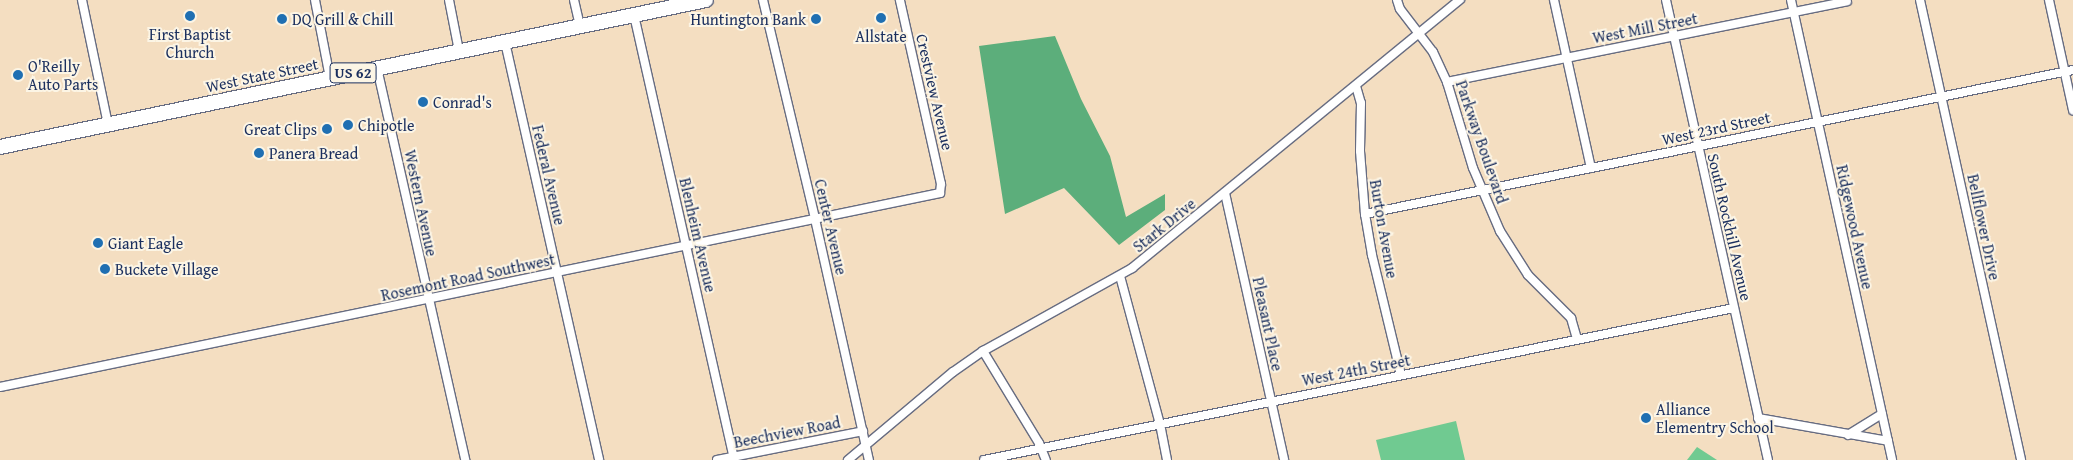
<!DOCTYPE html>
<style>
body{margin:0}
#map{position:relative;width:2073px;height:460px;overflow:hidden;background:#f4dec1;font-family:"Gentium Book Plus",serif}
div>[style]{position:absolute}
[style*='--x']{left:calc(var(--x)*1px);top:calc(var(--y)*1px);width:calc(var(--w)*1px);rotate:calc(var(--a)*1deg)}
.green>*{inset:0;background:#70ca91}
.forest>*{inset:0;background:#5cae7b}
.roads{filter:drop-shadow(1px 0 #676c81) drop-shadow(-1px 0 #676c81) drop-shadow(0 1px #676c81) drop-shadow(0 -1px #676c81)}
.street>*{height:8px;margin:-4px;padding:0 4px;transform-origin:4px;border-radius:4px;background:#fff}
.highway>*{height:14px;margin:-7px;padding:0 7px;transform-origin:7px;border-radius:7px;background:#fff}
.dots>*{width:14px;height:14px;translate:-50% -50%;box-sizing:border-box;border:2px solid #fcf5e5;border-radius:50%}
span{translate:-50% -50%;white-space:nowrap;text-align:center;line-height:1.15;-webkit-text-stroke:4px #fcf5e5;paint-order:stroke}
.shield-label span{padding:1px 4px;background:#fcf5e5;border:1px solid;border-radius:4px;-webkit-text-stroke-width:0}
.shield-label{font-size:15px;color:#1b2f5e;font-weight:700}
.poi-label{font-size:16px;color:#1b2f5e}
.left{translate:0 -50%;text-align:left}
.right{translate:-100% -50%;text-align:right}
.street-label{font-size:16px;color:#1b2f5e}
</style>
<div id="map">
<div class="green">
<div style="clip-path:polygon(1456px 421px,1465px 460px,1381px 460px,1376px 440px)"></div>
<div style="clip-path:polygon(1697px 447px,1717px 460px,1687px 460px)"></div>
</div>
<div class="forest">
<div style="clip-path:polygon(1055px 36px,1081px 99px,1110px 156px,1126px 217px,1165px 194px,1165px 210px,1119px 245px,1064px 188px,1005px 214px,979px 46px)"></div>
</div>
<div class="roads">
<div class="street">
<div style="--x:82;--y:0;--w:127;--a:78.2"></div>
<div style="--x:315;--y:0;--w:79;--a:79.1"></div>
<div style="--x:449;--y:0;--w:52;--a:78.9"></div>
<div style="--x:574;--y:0;--w:28;--a:77"></div>
<div style="--x:763;--y:0;--w:225;--a:76.6"></div>
<div style="--x:815;--y:219;--w:247;--a:77.4"></div>
<div style="--x:1397;--y:0;--w:9;--a:72"></div>
<div style="--x:1400;--y:9;--w:54;--a:52.5"></div>
<div style="--x:1433;--y:52;--w:33;--a:65"></div>
<div style="--x:1447;--y:82;--w:90;--a:73.2"></div>
<div style="--x:1473;--y:168;--w:69;--a:66.8"></div>
<div style="--x:1500;--y:231;--w:52;--a:57.5"></div>
<div style="--x:1528;--y:275;--w:61;--a:45"></div>
<div style="--x:1571;--y:318;--w:22;--a:74"></div>
<div style="--x:1554;--y:0;--w:172;--a:77.6"></div>
<div style="--x:1666;--y:0;--w:471;--a:77.5"></div>
<div style="--x:1791;--y:0;--w:471;--a:77.6"></div>
<div style="--x:1920;--y:0;--w:471;--a:77.6"></div>
<div style="--x:2049;--y:0;--w:113;--a:77.7"></div>
<div style="--x:634;--y:15;--w:456;--a:77.3"></div>
<div style="--x:505;--y:42;--w:428;--a:77.3"></div>
<div style="--x:377;--y:68;--w:402;--a:77.3"></div>
<div style="--x:1447;--y:82;--w:408;--a:-11.4"></div>
<div style="--x:1356;--y:86;--w:18;--a:74"></div>
<div style="--x:1361;--y:103;--w:48;--a:91.2"></div>
<div style="--x:1360;--y:151;--w:63;--a:85.5"></div>
<div style="--x:1365;--y:214;--w:42;--a:80.3"></div>
<div style="--x:1372;--y:255;--w:123;--a:76.4"></div>
<div style="--x:1225;--y:193;--w:273;--a:77.5"></div>
<div style="--x:1365;--y:214;--w:722;--a:-11.5"></div>
<div style="--x:1120;--y:276;--w:153;--a:74.9"></div>
<div style="--x:1160;--y:424;--w:37;--a:79"></div>
<div style="--x:983;--y:351;--w:108;--a:58.7"></div>
<div style="--x:1039;--y:443;--w:18;--a:68"></div>
<div style="--x:0;--y:387;--w:960;--a:-11.66"></div>
<div style="--x:940;--y:193;--w:9;--a:-84"></div>
<div style="--x:941;--y:184;--w:189;--a:-102.6"></div>
<div style="--x:1758;--y:418;--w:132;--a:10"></div>
<div style="--x:1848;--y:435;--w:40;--a:-32"></div>
<div style="--x:717;--y:460;--w:149;--a:-11.2"></div>
<div style="--x:848;--y:460;--w:137;--a:-40"></div>
<div style="--x:953;--y:372;--w:37;--a:-35"></div>
<div style="--x:983;--y:351;--w:171;--a:-29.1"></div>
<div style="--x:1132;--y:268;--w:424;--a:-39.3"></div>
<div style="--x:984;--y:460;--w:765;--a:-11.46"></div>
</div>
<div class="highway">
<div style="--x:0;--y:147;--w:721;--a:-11.76"></div>
</div>
</div>
<div class="dots">
<div style="left:190px;top:16px;background:#1f6fb2"></div>
<div style="left:881px;top:18px;background:#1f6fb2"></div>
<div style="left:282px;top:19px;background:#1f6fb2"></div>
<div style="left:816px;top:19px;background:#1f6fb2"></div>
<div style="left:18px;top:75px;background:#1f6fb2"></div>
<div style="left:423px;top:102px;background:#1f6fb2"></div>
<div style="left:348px;top:125px;background:#1f6fb2"></div>
<div style="left:327px;top:129px;background:#1f6fb2"></div>
<div style="left:259px;top:153px;background:#1f6fb2"></div>
<div style="left:98px;top:243px;background:#1f6fb2"></div>
<div style="left:105px;top:269px;background:#1f6fb2"></div>
<div style="left:1646px;top:418px;background:#1f6fb2"></div>
</div>
<div class="shield-label">
<span style="left:353px;top:73px">US 62</span>
</div>
<div class="poi-label">
<span class="left" style="left:292px;top:19px">DQ Grill &amp; Chill</span>
<span class="right" style="left:806px;top:19px">Huntington Bank</span>
<span style="left:190px;top:43px">First Baptist<br>Church</span>
<span style="left:881px;top:36px">Allstate</span>
<span class="left" style="left:28px;top:75px">O'Reilly<br>Auto Parts</span>
<span class="left" style="left:433px;top:102px">Conrad's</span>
<span class="left" style="left:358px;top:125px">Chipotle</span>
<span class="right" style="left:317px;top:129px">Great Clips</span>
<span class="left" style="left:269px;top:153px">Panera Bread</span>
<span class="left" style="left:108px;top:243px">Giant Eagle</span>
<span class="left" style="left:115px;top:269px">Buckete Village</span>
<span class="left" style="left:1656px;top:418px">Alliance<br>Elementry School</span>
</div>
<div class="street-label">
<span style="left:1645px;top:28px;rotate:-11deg">West Mill Street</span>
<span style="left:262px;top:75px;rotate:-12deg">West State Street</span>
<span style="left:935px;top:92px;rotate:77deg">Crestview Avenue</span>
<span style="left:1716px;top:128px;rotate:-12deg">West 23rd Street</span>
<span style="left:1482px;top:142px;rotate:71deg">Parkway Boulevard</span>
<span style="left:549px;top:175px;rotate:77deg">Federal Avenue</span>
<span style="left:421px;top:203px;rotate:78deg">Western Avenue</span>
<span style="left:1164px;top:225px;rotate:-39deg">Stark Drive</span>
<span style="left:831px;top:227px;rotate:77deg">Center Avenue</span>
<span style="left:1730px;top:227px;rotate:77deg">South Rockhill Avenue</span>
<span style="left:1855px;top:227px;rotate:78deg">Ridgewood Avenue</span>
<span style="left:1984px;top:227px;rotate:78deg">Bellflower Drive</span>
<span style="left:1384px;top:229px;rotate:80deg">Burton Avenue</span>
<span style="left:698px;top:235px;rotate:77deg">Blenheim Avenue</span>
<span style="left:468px;top:277px;rotate:-12deg">Rosemont Road Southwest</span>
<span style="left:1268px;top:324px;rotate:78deg">Pleasant Place</span>
<span style="left:1356px;top:370px;rotate:-11deg">West 24th Street</span>
<span style="left:787px;top:432px;rotate:-11deg">Beechview Road</span>
</div>
</div>
